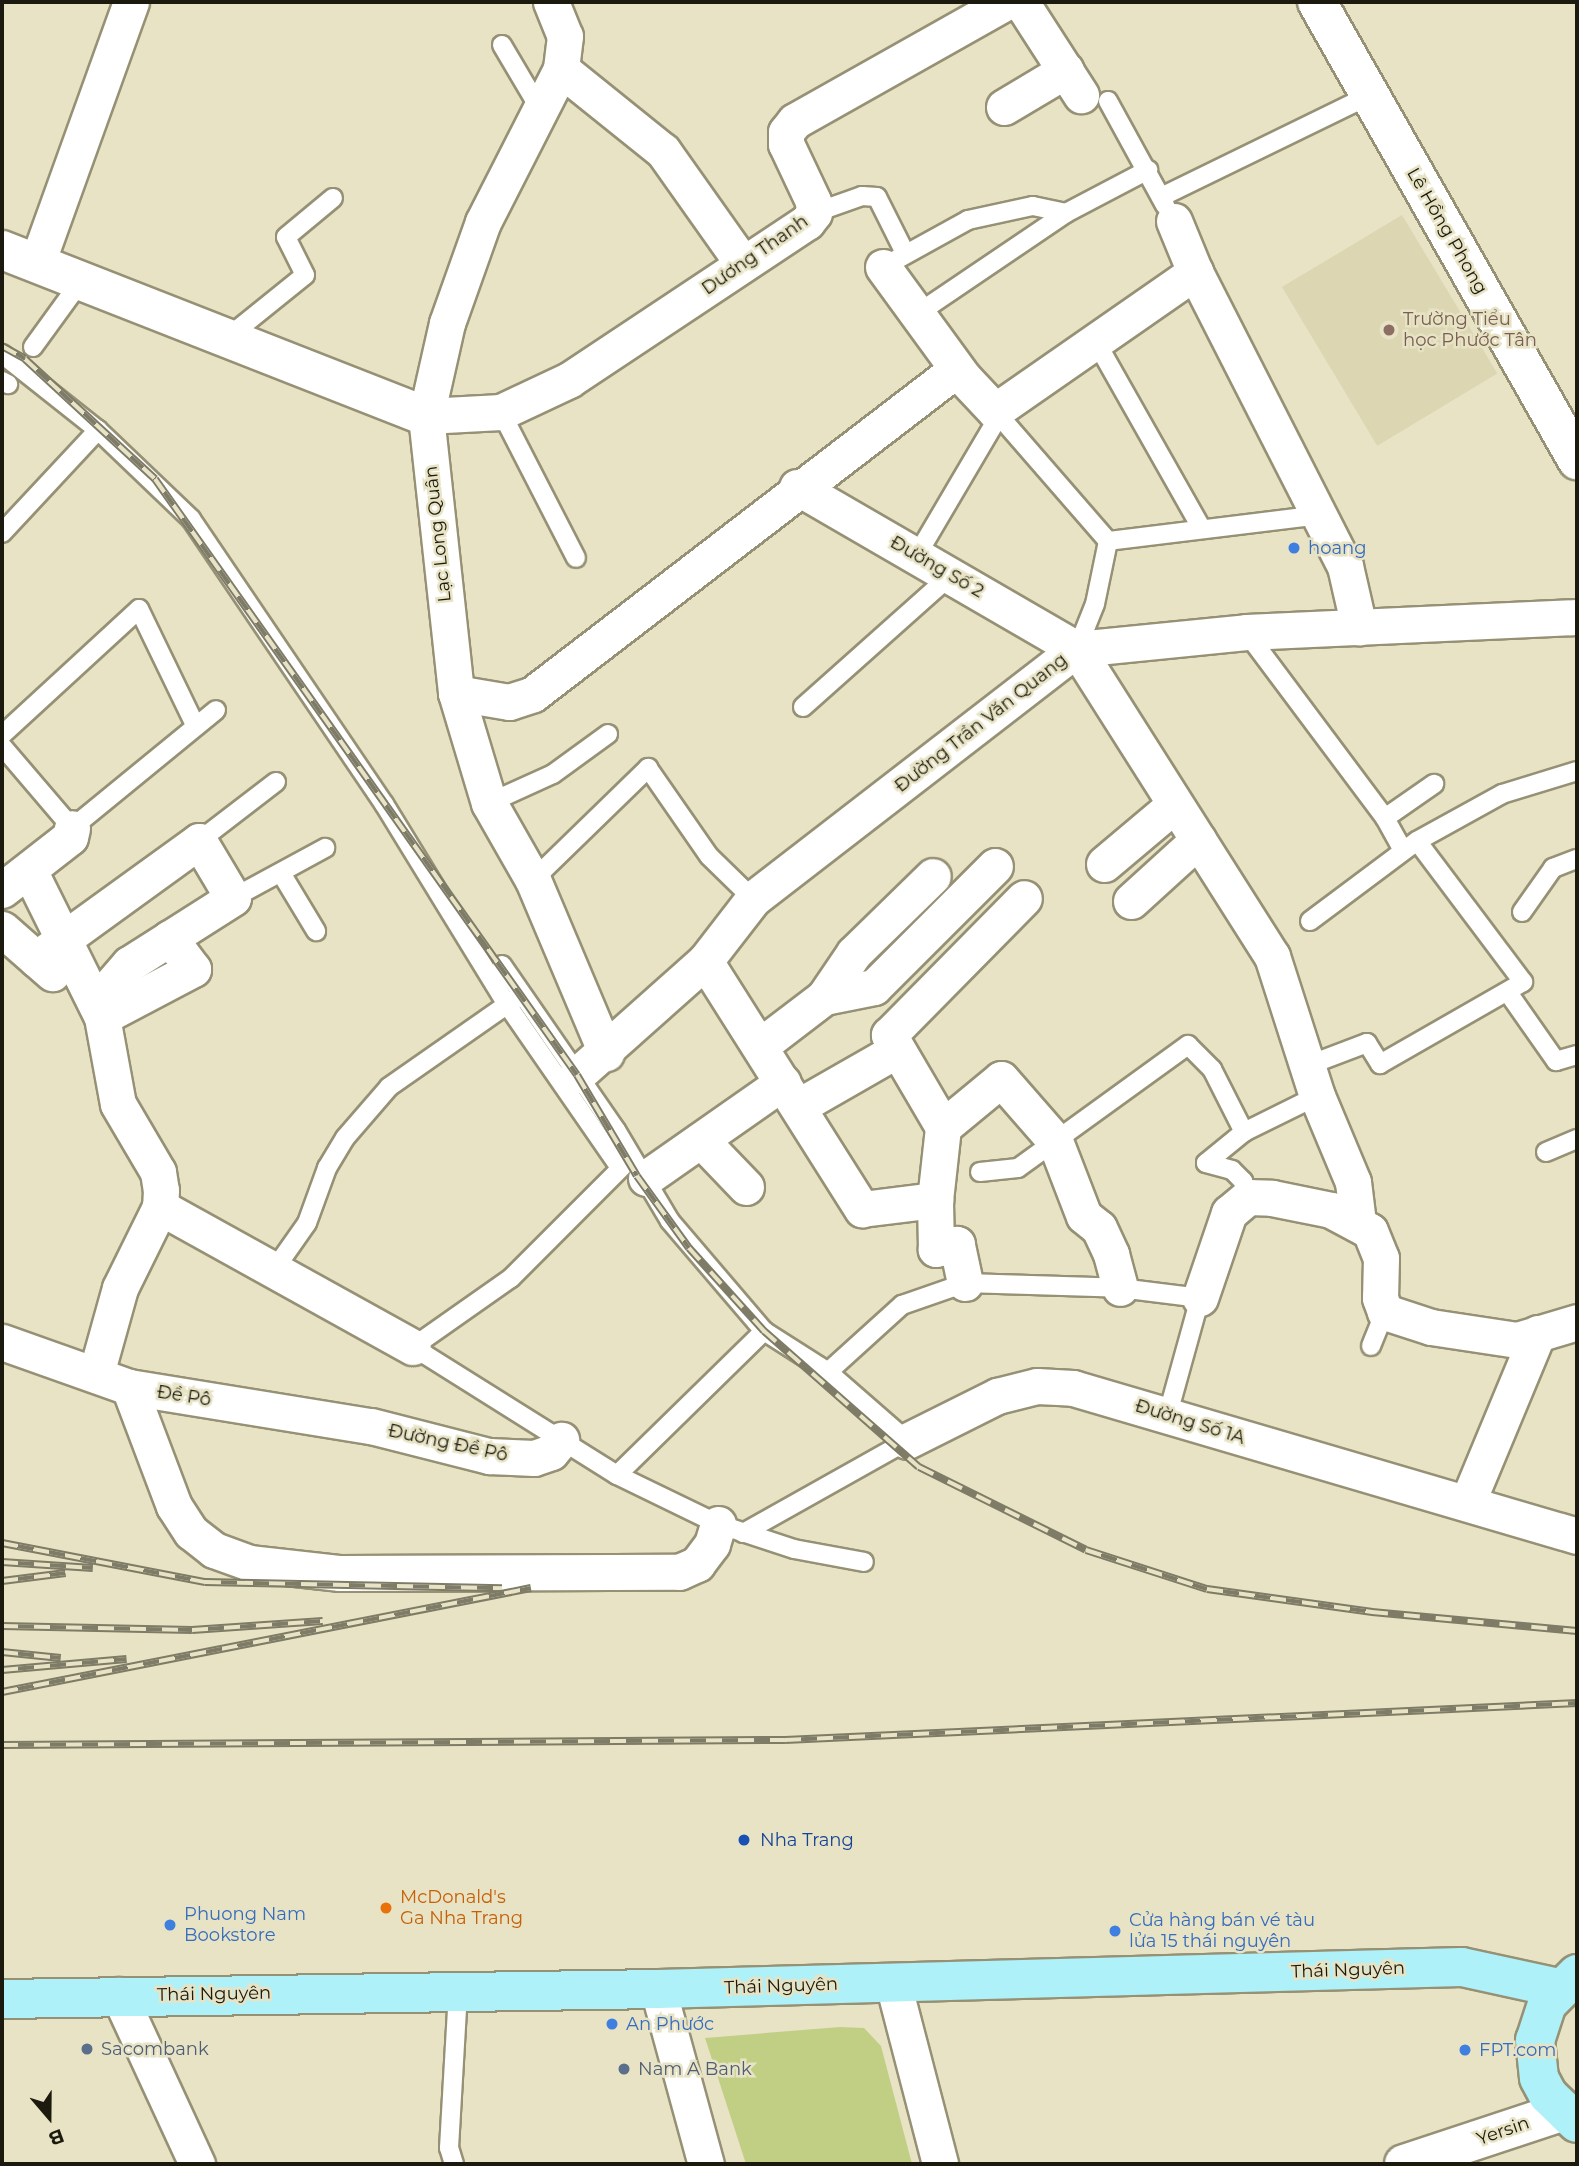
<!DOCTYPE html>
<meta charset="utf-8">
<style>
body{margin:0}
#map{position:relative;width:1579px;height:2166px;overflow:hidden;background:#e7e3c4;font-family:Montserrat,sans-serif}
div>[style]{position:absolute}
[style*='--x']{left:calc(var(--x)*1px);top:calc(var(--y)*1px);width:calc(var(--w)*1px);rotate:calc(var(--a)*1deg)}
.built>*{inset:0;background:#dcd6b2;transform-origin:0 0}
.green>*{inset:0;background:#c1cf85}
.roads{filter:drop-shadow(2px 0 #969175) drop-shadow(-2px 0 #969175) drop-shadow(0 2px #969175) drop-shadow(0 -2px #969175)}
.lane>*{height:18px;margin:-9px;padding:0 9px;transform-origin:9px;border-radius:9px;background:#fff}
.street>*{height:35px;margin:-17.5px;padding:0 17.5px;transform-origin:17.5px;border-radius:17.5px;background:#fff}
.secondary>*{height:38px;margin:-19px;padding:0 19px;transform-origin:19px;border-radius:19px;background:#fff}
.primary>*{height:38px;margin:-19px;padding:0 19px;transform-origin:19px;border-radius:19px;background:#aff1f8}
.rail>*{height:8px;margin-top:-4px;transform-origin:0;background:repeating-linear-gradient(90deg,#e7e3c4 0 16px,#7e7b66 0 32px);box-sizing:border-box;border-block:2px solid #7e7b66}
.dots>*{width:19px;height:19px;translate:-50% -50%;box-sizing:border-box;border:4px solid #e7e3c4;border-radius:50%}
span{translate:-50% -50%;white-space:nowrap;text-align:center;line-height:1.15;-webkit-text-stroke:5px #e7e3c4;paint-order:stroke}
.street-label{font-size:18px;color:#1c1a0f}
.education-label{font-size:18px;color:#785e54}
.left{translate:0 -50%;text-align:left}
.shop-label{font-size:18px;color:#366cbe}
.transit-label{font-size:18px;color:#164399}
.food-label{font-size:18px;color:#c56008}
.service-label{font-size:18px;color:#4e5e75}
.frame{position:absolute;inset:0;border:4px solid #1c1a0f;pointer-events:none}
.north{position:absolute;left:14px;top:2082px;width:70px;height:70px;-webkit-text-stroke:5px #e7e3c4;paint-order:stroke;rotate:160deg;font-size:19px;font-weight:700;line-height:28px;text-align:center;color:#1c1a0f}
.north::after{content:'';display:block;margin:auto;width:24px;height:32px;background:#1c1a0f;clip-path:polygon(50% 0,100% 100%,50% 72%,0 100%)}
</style>
<div id="map">
<div class="built">
<div style="left:1402px;top:215px;width:185px;height:140px;rotate:59deg"></div>
</div>
<div class="green">
<div style="clip-path:polygon(840px 2027px,864px 2028px,881px 2046px,912px 2164px,746px 2164px,705px 2038px)"></div>
</div>
<div class="roads">
<div class="lane">
<div style="--x:502;--y:45;--w:77;--a:59.4"></div>
<div style="--x:1108;--y:101;--w:119;--a:61.3"></div>
<div style="--x:1161;--y:197;--w:233;--a:-26"></div>
<div style="--x:814;--y:213;--w:51;--a:-19.5"></div>
<div style="--x:862;--y:196;--w:15;--a:4"></div>
<div style="--x:877;--y:197;--w:60;--a:63.4"></div>
<div style="--x:883;--y:267;--w:97;--a:-28.9"></div>
<div style="--x:968;--y:220;--w:66;--a:-12.2"></div>
<div style="--x:1033;--y:206;--w:34;--a:12"></div>
<div style="--x:917;--y:314;--w:180;--a:-34.1"></div>
<div style="--x:1066;--y:213;--w:93;--a:-27.7"></div>
<div style="--x:227;--y:338;--w:100;--a:-38.9"></div>
<div style="--x:305;--y:275;--w:42;--a:-116.6"></div>
<div style="--x:286;--y:237;--w:61;--a:-39.7"></div>
<div style="--x:1095;--y:340;--w:217;--a:60.5"></div>
<div style="--x:33;--y:347;--w:82;--a:-54"></div>
<div style="--x:2;--y:354;--w:122;--a:38.4"></div>
<div style="--x:98;--y:430;--w:129;--a:43.7"></div>
<div style="--x:191;--y:519;--w:344;--a:55.9"></div>
<div style="--x:384;--y:804;--w:233;--a:58.5"></div>
<div style="--x:506;--y:1003;--w:198;--a:55.3"></div>
<div style="--x:2;--y:381;--w:7;--a:27"></div>
<div style="--x:995;--y:411;--w:172;--a:49"></div>
<div style="--x:1108;--y:541;--w:215;--a:-7"></div>
<div style="--x:501;--y:412;--w:164;--a:62.8"></div>
<div style="--x:2;--y:533;--w:141;--a:-47"></div>
<div style="--x:917;--y:555;--w:161;--a:-59.5"></div>
<div style="--x:1246;--y:632;--w:232;--a:53.2"></div>
<div style="--x:1385;--y:818;--w:37;--a:61"></div>
<div style="--x:1077;--y:649;--w:48;--a:-68.2"></div>
<div style="--x:1095;--y:604;--w:64;--a:-78.3"></div>
<div style="--x:803;--y:707;--w:198;--a:-41.7"></div>
<div style="--x:2;--y:735;--w:186;--a:-42.6"></div>
<div style="--x:139;--y:609;--w:129;--a:64.2"></div>
<div style="--x:2;--y:746;--w:108;--a:49.5"></div>
<div style="--x:72;--y:828;--w:186;--a:-39.3"></div>
<div style="--x:489;--y:803;--w:70;--a:-24.4"></div>
<div style="--x:553;--y:774;--w:68;--a:-36"></div>
<div style="--x:1385;--y:818;--w:60;--a:-34.8"></div>
<div style="--x:199;--y:841;--w:97;--a:-37.5"></div>
<div style="--x:281;--y:873;--w:68;--a:58.9"></div>
<div style="--x:533;--y:880;--w:161;--a:-44.2"></div>
<div style="--x:648;--y:768;--w:107;--a:55.3"></div>
<div style="--x:709;--y:856;--w:62;--a:44.3"></div>
<div style="--x:233;--y:898;--w:105;--a:-28.5"></div>
<div style="--x:1522;--y:912;--w:54;--a:-54.8"></div>
<div style="--x:1553;--y:868;--w:26;--a:-21"></div>
<div style="--x:1310;--y:921;--w:134;--a:-36.8"></div>
<div style="--x:1417;--y:841;--w:97;--a:-28.9"></div>
<div style="--x:1502;--y:794;--w:78;--a:-17"></div>
<div style="--x:502;--y:965;--w:201;--a:55.4"></div>
<div style="--x:616;--y:1130;--w:106;--a:59.3"></div>
<div style="--x:670;--y:1221;--w:145;--a:49.5"></div>
<div style="--x:764;--y:1331;--w:76;--a:32.6"></div>
<div style="--x:828;--y:1372;--w:105;--a:41.1"></div>
<div style="--x:907;--y:1441;--w:188;--a:150.7"></div>
<div style="--x:1509;--y:994;--w:82;--a:55"></div>
<div style="--x:1556;--y:1061;--w:22;--a:-16"></div>
<div style="--x:1309;--y:1065;--w:62;--a:-20.8"></div>
<div style="--x:1367;--y:1043;--w:25;--a:58"></div>
<div style="--x:1380;--y:1064;--w:165;--a:-29.8"></div>
<div style="--x:1523;--y:982;--w:176;--a:-126.9"></div>
<div style="--x:1546;--y:1152;--w:34;--a:-23"></div>
<div style="--x:629;--y:1160;--w:167;--a:135"></div>
<div style="--x:511;--y:1278;--w:120;--a:144.9"></div>
<div style="--x:413;--y:1347;--w:241;--a:32.1"></div>
<div style="--x:617;--y:1475;--w:112;--a:25.9"></div>
<div style="--x:718;--y:1524;--w:80;--a:18.2"></div>
<div style="--x:794;--y:1549;--w:71;--a:10.5"></div>
<div style="--x:1206;--y:1163;--w:49;--a:-39.2"></div>
<div style="--x:1244;--y:1132;--w:81;--a:-26.3"></div>
<div style="--x:1206;--y:1163;--w:27;--a:15"></div>
<div style="--x:1232;--y:1170;--w:16;--a:45"></div>
<div style="--x:1243;--y:1181;--w:17;--a:73"></div>
<div style="--x:980;--y:1172;--w:38;--a:-6"></div>
<div style="--x:1018;--y:1168;--w:210;--a:-35.9"></div>
<div style="--x:1188;--y:1045;--w:34;--a:45"></div>
<div style="--x:1212;--y:1069;--w:71;--a:63.1"></div>
<div style="--x:274;--y:1270;--w:57;--a:-54.9"></div>
<div style="--x:307;--y:1223;--w:59;--a:-70"></div>
<div style="--x:327;--y:1168;--w:35;--a:-59"></div>
<div style="--x:345;--y:1138;--w:67;--a:-49.2"></div>
<div style="--x:389;--y:1087;--w:154;--a:-34.9"></div>
<div style="--x:1371;--y:1346;--w:37;--a:-68"></div>
<div style="--x:828;--y:1372;--w:100;--a:-42.2"></div>
<div style="--x:902;--y:1305;--w:67;--a:-19.2"></div>
<div style="--x:965;--y:1283;--w:155;--a:1.8"></div>
<div style="--x:1120;--y:1288;--w:81;--a:7.1"></div>
<div style="--x:1200;--y:1298;--w:119;--a:105.5"></div>
<div style="--x:617;--y:1475;--w:206;--a:-44.4"></div>
<div style="--x:454;--y:2164;--w:17;--a:-107"></div>
<div style="--x:449;--y:2148;--w:156;--a:-86.7"></div>
</div>
<div class="street">
<div style="--x:551;--y:2;--w:37;--a:68"></div>
<div style="--x:565;--y:36;--w:33;--a:97"></div>
<div style="--x:561;--y:69;--w:172;--a:117"></div>
<div style="--x:483;--y:222;--w:107;--a:109.6"></div>
<div style="--x:447;--y:323;--w:95;--a:102.7"></div>
<div style="--x:426;--y:416;--w:279;--a:83.8"></div>
<div style="--x:456;--y:693;--w:115;--a:73.3"></div>
<div style="--x:489;--y:803;--w:89;--a:60.3"></div>
<div style="--x:533;--y:880;--w:188;--a:67.1"></div>
<div style="--x:1021;--y:2;--w:111;--a:57.2"></div>
<div style="--x:561;--y:69;--w:131;--a:38.8"></div>
<div style="--x:663;--y:151;--w:138;--a:54.7"></div>
<div style="--x:1004;--y:107;--w:72;--a:-30.8"></div>
<div style="--x:1174;--y:221;--w:55;--a:67.6"></div>
<div style="--x:1195;--y:272;--w:330;--a:63"></div>
<div style="--x:1345;--y:566;--w:63;--a:77.1"></div>
<div style="--x:37;--y:263;--w:277;--a:-70.2"></div>
<div style="--x:883;--y:267;--w:137;--a:53.9"></div>
<div style="--x:964;--y:378;--w:45;--a:46.8"></div>
<div style="--x:995;--y:411;--w:244;--a:-34.8"></div>
<div style="--x:426;--y:416;--w:75;--a:-3.1"></div>
<div style="--x:501;--y:412;--w:75;--a:-25.2"></div>
<div style="--x:569;--y:380;--w:286;--a:-33.6"></div>
<div style="--x:807;--y:222;--w:11;--a:-52"></div>
<div style="--x:814;--y:213;--w:12;--a:-95"></div>
<div style="--x:813;--y:201;--w:63;--a:-115.3"></div>
<div style="--x:786;--y:144;--w:12;--a:-90"></div>
<div style="--x:786;--y:132;--w:14;--a:-51"></div>
<div style="--x:795;--y:121;--w:242;--a:-29.4"></div>
<div style="--x:797;--y:487;--w:323;--a:30.1"></div>
<div style="--x:1077;--y:649;--w:364;--a:57.6"></div>
<div style="--x:1272;--y:956;--w:147;--a:72.2"></div>
<div style="--x:1317;--y:1096;--w:93;--a:67.3"></div>
<div style="--x:1353;--y:1182;--w:39;--a:83"></div>
<div style="--x:456;--y:693;--w:54;--a:9.6"></div>
<div style="--x:509;--y:702;--w:25;--a:-18"></div>
<div style="--x:533;--y:694;--w:534;--a:-37.47"></div>
<div style="--x:1104;--y:864;--w:92;--a:-40.1"></div>
<div style="--x:29;--y:870;--w:164;--a:63.6"></div>
<div style="--x:102;--y:1017;--w:88;--a:79.6"></div>
<div style="--x:118;--y:1104;--w:79;--a:59.5"></div>
<div style="--x:158;--y:1172;--w:18;--a:81"></div>
<div style="--x:161;--y:1190;--w:17;--a:93"></div>
<div style="--x:160;--y:1207;--w:90;--a:116.3"></div>
<div style="--x:120;--y:1288;--w:89;--a:105.6"></div>
<div style="--x:2;--y:890;--w:86;--a:-37.9"></div>
<div style="--x:70;--y:837;--w:9;--a:-77"></div>
<div style="--x:1131;--y:901;--w:91;--a:-42.3"></div>
<div style="--x:2;--y:929;--w:67;--a:41.3"></div>
<div style="--x:36;--y:959;--w:201;--a:-35.9"></div>
<div style="--x:199;--y:841;--w:66;--a:59.2"></div>
<div style="--x:233;--y:898;--w:123;--a:147.6"></div>
<div style="--x:129;--y:964;--w:29;--a:131"></div>
<div style="--x:110;--y:986;--w:32;--a:104"></div>
<div style="--x:705;--y:961;--w:294;--a:57.7"></div>
<div style="--x:862;--y:1209;--w:74;--a:-7"></div>
<div style="--x:824;--y:997;--w:53;--a:-55.7"></div>
<div style="--x:854;--y:953;--w:110;--a:-44.3"></div>
<div style="--x:102;--y:1017;--w:103;--a:-27.8"></div>
<div style="--x:193;--y:969;--w:39;--a:-127"></div>
<div style="--x:760;--y:1046;--w:81;--a:-37.4"></div>
<div style="--x:824;--y:997;--w:51;--a:-11.3"></div>
<div style="--x:874;--y:987;--w:171;--a:-45"></div>
<div style="--x:577;--y:1075;--w:171;--a:-41.7"></div>
<div style="--x:705;--y:961;--w:78;--a:-52.3"></div>
<div style="--x:753;--y:899;--w:409;--a:-37.7"></div>
<div style="--x:1077;--y:649;--w:170;--a:-5.7"></div>
<div style="--x:1246;--y:632;--w:331;--a:-2.6"></div>
<div style="--x:799;--y:1106;--w:111;--a:-29.8"></div>
<div style="--x:943;--y:1127;--w:107;--a:-120.4"></div>
<div style="--x:889;--y:1035;--w:192;--a:-45.4"></div>
<div style="--x:701;--y:1140;--w:65;--a:46.2"></div>
<div style="--x:646;--y:1178;--w:167;--a:-35"></div>
<div style="--x:160;--y:1207;--w:289;--a:29"></div>
<div style="--x:965;--y:1283;--w:40;--a:-102"></div>
<div style="--x:957;--y:1244;--w:22;--a:167"></div>
<div style="--x:936;--y:1249;--w:49;--a:-91.2"></div>
<div style="--x:935;--y:1200;--w:73;--a:-83.7"></div>
<div style="--x:943;--y:1127;--w:75;--a:-39.6"></div>
<div style="--x:1001;--y:1079;--w:82;--a:48.9"></div>
<div style="--x:1055;--y:1141;--w:80;--a:68.9"></div>
<div style="--x:1084;--y:1216;--w:19;--a:39"></div>
<div style="--x:1099;--y:1228;--w:29;--a:65"></div>
<div style="--x:1111;--y:1254;--w:35;--a:75"></div>
<div style="--x:1200;--y:1298;--w:90;--a:-71.2"></div>
<div style="--x:1229;--y:1213;--w:25;--a:-40"></div>
<div style="--x:1248;--y:1197;--w:24;--a:2"></div>
<div style="--x:1272;--y:1198;--w:60;--a:11.5"></div>
<div style="--x:1331;--y:1210;--w:44;--a:28.3"></div>
<div style="--x:1370;--y:1231;--w:29;--a:68"></div>
<div style="--x:1381;--y:1258;--w:40;--a:91.4"></div>
<div style="--x:1380;--y:1298;--w:15;--a:70"></div>
<div style="--x:1385;--y:1312;--w:48;--a:18.1"></div>
<div style="--x:1431;--y:1327;--w:87;--a:8.6"></div>
<div style="--x:1517;--y:1340;--w:63;--a:-16.7"></div>
<div style="--x:2;--y:1342;--w:135;--a:19.5"></div>
<div style="--x:129;--y:1387;--w:245;--a:9.2"></div>
<div style="--x:371;--y:1426;--w:122;--a:14.3"></div>
<div style="--x:489;--y:1456;--w:45;--a:2.5"></div>
<div style="--x:534;--y:1458;--w:18;--a:-19"></div>
<div style="--x:551;--y:1452;--w:16;--a:-50"></div>
<div style="--x:129;--y:1387;--w:127;--a:69.3"></div>
<div style="--x:174;--y:1506;--w:31;--a:57"></div>
<div style="--x:191;--y:1532;--w:29;--a:38"></div>
<div style="--x:214;--y:1550;--w:37;--a:20"></div>
<div style="--x:249;--y:1563;--w:92;--a:6.3"></div>
<div style="--x:340;--y:1573;--w:339;--a:-0.2"></div>
<div style="--x:679;--y:1572;--w:20;--a:-24"></div>
<div style="--x:697;--y:1564;--w:25;--a:-53"></div>
<div style="--x:712;--y:1544;--w:21;--a:-73"></div>
<div style="--x:907;--y:1441;--w:101;--a:-26.6"></div>
<div style="--x:997;--y:1396;--w:41;--a:-14"></div>
<div style="--x:1037;--y:1386;--w:36;--a:3"></div>
<div style="--x:1073;--y:1388;--w:525;--a:16.36"></div>
<div style="--x:1468;--y:1501;--w:182;--a:-67.4"></div>
<div style="--x:893;--y:1983;--w:187;--a:75.4"></div>
<div style="--x:658;--y:1989;--w:181;--a:74.7"></div>
<div style="--x:119;--y:1995;--w:186;--a:65.2"></div>
</div>
<div class="secondary">
<div style="--x:1317;--y:2;--w:527;--a:60.42"></div>
<div style="--x:2;--y:250;--w:455;--a:21.4"></div>
<div style="--x:1404;--y:2164;--w:165;--a:-18.3"></div>
</div>
<div class="primary">
<div style="--x:1577;--y:1974;--w:42;--a:135"></div>
<div style="--x:1547;--y:2004;--w:38;--a:108"></div>
<div style="--x:1535;--y:2040;--w:38;--a:84"></div>
<div style="--x:1539;--y:2078;--w:19;--a:62"></div>
<div style="--x:1548;--y:2095;--w:40;--a:44"></div>
<div style="--x:2;--y:1999;--w:656;--a:-0.87"></div>
<div style="--x:658;--y:1989;--w:804;--a:-1.57"></div>
<div style="--x:1462;--y:1967;--w:98;--a:12.3"></div>
</div>
</div>
<div class="rail">
<div style="--x:2;--y:346;--w:26;--a:29"></div>
<div style="--x:25;--y:359;--w:177;--a:42.7"></div>
<div style="--x:155;--y:479;--w:730;--a:54.7"></div>
<div style="--x:577;--y:1075;--w:117;--a:59.3"></div>
<div style="--x:637;--y:1176;--w:89;--a:54.2"></div>
<div style="--x:689;--y:1248;--w:112;--a:47.9"></div>
<div style="--x:764;--y:1331;--w:206;--a:41.3"></div>
<div style="--x:919;--y:1467;--w:186;--a:26.4"></div>
<div style="--x:1086;--y:1550;--w:127;--a:17.9"></div>
<div style="--x:1207;--y:1589;--w:167;--a:7.9"></div>
<div style="--x:1372;--y:1612;--w:206;--a:5.3"></div>
<div style="--x:2;--y:1543;--w:207;--a:10.9"></div>
<div style="--x:205;--y:1582;--w:297;--a:1.2"></div>
<div style="--x:2;--y:1562;--w:91;--a:3.8"></div>
<div style="--x:2;--y:1581;--w:64;--a:-7.2"></div>
<div style="--x:2;--y:1626;--w:190;--a:1.2"></div>
<div style="--x:192;--y:1630;--w:131;--a:-3.9"></div>
<div style="--x:2;--y:1652;--w:59;--a:5.8"></div>
<div style="--x:2;--y:1670;--w:125;--a:-5"></div>
<div style="--x:2;--y:1692;--w:539;--a:-11.12"></div>
<div style="--x:2;--y:1745;--w:783;--a:-0.37"></div>
<div style="--x:785;--y:1740;--w:793;--a:-2.67"></div>
</div>
<div class="dots">
<div style="left:1389px;top:330px;background:#8d6e63"></div>
<div style="left:1294px;top:548px;background:#3f7fe0"></div>
<div style="left:744px;top:1840px;background:#1a4fb4"></div>
<div style="left:386px;top:1908px;background:#e8710a"></div>
<div style="left:170px;top:1925px;background:#3f7fe0"></div>
<div style="left:1115px;top:1931px;background:#3f7fe0"></div>
<div style="left:612px;top:2024px;background:#3f7fe0"></div>
<div style="left:87px;top:2049px;background:#5c6f8a"></div>
<div style="left:1465px;top:2050px;background:#3f7fe0"></div>
<div style="left:624px;top:2069px;background:#5c6f8a"></div>
</div>
<div class="street-label">
<span style="left:1447px;top:231px;rotate:60deg">Lê Hồng Phong</span>
<span style="left:755px;top:255px;rotate:-35deg">Dương Thanh</span>
<span style="left:438px;top:534px;rotate:-96deg">Lạc Long Quân</span>
<span style="left:937px;top:567px;rotate:30deg">Đường Số 2</span>
<span style="left:981px;top:723px;rotate:-38deg">Đường Trần Văn Quang</span>
<span style="left:184px;top:1396px;rotate:9deg">Đề Pô</span>
<span style="left:1190px;top:1422px;rotate:17deg">Đường Số 1A</span>
<span style="left:448px;top:1443px;rotate:12deg">Đường Đề Pô</span>
<span style="left:1348px;top:1970px;rotate:-2deg">Thái Nguyên</span>
<span style="left:781px;top:1986px;rotate:-2deg">Thái Nguyên</span>
<span style="left:214px;top:1994px;rotate:-1deg">Thái Nguyên</span>
<span style="left:1503px;top:2131px;rotate:-19deg">Yersin</span>
</div>
<div class="education-label">
<span class="left" style="left:1403px;top:330px">Trường Tiểu<br>học Phước Tân</span>
</div>
<div class="shop-label">
<span class="left" style="left:1308px;top:548px">hoang</span>
<span class="left" style="left:184px;top:1925px">Phuong Nam<br>Bookstore</span>
<span class="left" style="left:1129px;top:1931px">Cửa hàng bán vé tàu<br>lửa 15 thái nguyên</span>
<span class="left" style="left:626px;top:2024px">An Phước</span>
<span class="left" style="left:1479px;top:2050px">FPT.com</span>
</div>
<div class="transit-label">
<span class="left" style="left:760px;top:1840px">Nha Trang</span>
</div>
<div class="food-label">
<span class="left" style="left:400px;top:1908px">McDonald's<br>Ga Nha Trang</span>
</div>
<div class="service-label">
<span class="left" style="left:101px;top:2049px">Sacombank</span>
<span class="left" style="left:638px;top:2069px">Nam A Bank</span>
</div>
<div class="frame"></div>
<div class="north">B</div>
</div>
